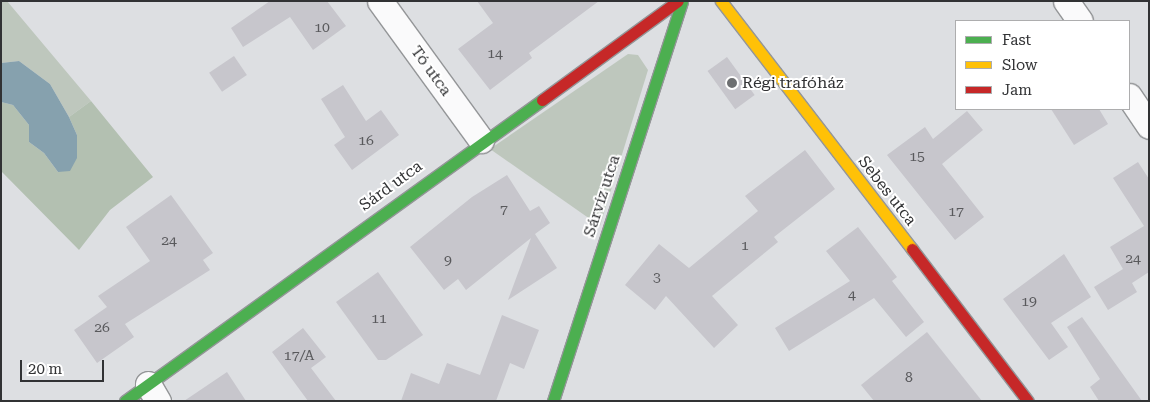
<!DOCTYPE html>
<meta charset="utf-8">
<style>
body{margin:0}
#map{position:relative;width:1150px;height:402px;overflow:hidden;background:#dddfe2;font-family:"Roboto Serif",serif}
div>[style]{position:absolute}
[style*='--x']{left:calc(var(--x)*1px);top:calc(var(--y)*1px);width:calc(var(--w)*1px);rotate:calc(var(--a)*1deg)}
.green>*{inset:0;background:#bec7bd}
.forest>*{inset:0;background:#b3c0b1}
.water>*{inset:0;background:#86a1ae}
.building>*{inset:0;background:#c7c6cc;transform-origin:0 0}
.roads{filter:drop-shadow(1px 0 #949698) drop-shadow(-1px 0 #949698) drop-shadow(0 1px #949698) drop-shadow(0 -1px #949698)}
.street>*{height:25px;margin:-12.5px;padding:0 12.5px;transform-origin:12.5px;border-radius:12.5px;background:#fafafb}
.fast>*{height:11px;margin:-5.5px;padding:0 5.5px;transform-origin:5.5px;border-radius:5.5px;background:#4caf50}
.slow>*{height:11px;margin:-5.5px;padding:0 5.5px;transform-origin:5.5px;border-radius:5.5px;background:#ffc107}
.jam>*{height:11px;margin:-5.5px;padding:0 5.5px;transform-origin:5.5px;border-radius:5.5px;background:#c62828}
.dots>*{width:14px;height:14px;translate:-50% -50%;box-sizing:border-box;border:2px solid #fff;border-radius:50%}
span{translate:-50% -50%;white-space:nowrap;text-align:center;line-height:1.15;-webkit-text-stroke:4px #fff;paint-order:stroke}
.number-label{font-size:14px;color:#59595c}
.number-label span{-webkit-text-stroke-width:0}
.street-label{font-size:16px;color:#313234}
.poi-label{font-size:16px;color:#313234}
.left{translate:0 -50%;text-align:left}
.frame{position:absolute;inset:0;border:2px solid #313234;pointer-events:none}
.legend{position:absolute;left:955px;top:20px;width:175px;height:90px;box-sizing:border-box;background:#fff;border:1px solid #adadae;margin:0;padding:6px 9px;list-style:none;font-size:15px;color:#313234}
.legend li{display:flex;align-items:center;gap:10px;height:25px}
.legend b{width:25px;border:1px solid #adadae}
.scale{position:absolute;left:20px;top:360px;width:84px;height:22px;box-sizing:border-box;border:2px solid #313234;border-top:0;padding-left:6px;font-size:15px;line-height:18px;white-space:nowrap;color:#313234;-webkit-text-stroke:4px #fff;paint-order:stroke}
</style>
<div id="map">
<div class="green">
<div style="clip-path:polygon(1px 1px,7px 1px,91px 101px,69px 117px,50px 84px,19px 61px,1px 63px)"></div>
<div style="clip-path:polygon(628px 54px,638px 55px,648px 70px,600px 226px,490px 149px)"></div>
</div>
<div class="forest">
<div style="clip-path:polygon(91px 101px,153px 177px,110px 210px,79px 250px,1px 171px,1px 102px,13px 105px,29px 125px,29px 142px,44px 153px,58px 172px,77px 135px,69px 117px)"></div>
</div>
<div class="water">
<div style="clip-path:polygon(19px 61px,50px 84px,69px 117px,77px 135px,77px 158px,70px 171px,58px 172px,44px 153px,29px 142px,29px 125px,13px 105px,1px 102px,1px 63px)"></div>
</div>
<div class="building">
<div style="clip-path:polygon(270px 1px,327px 1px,346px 26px,313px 50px,290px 17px,243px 47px,231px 28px)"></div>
<div style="clip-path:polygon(477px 1px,599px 1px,529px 53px,532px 58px,490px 90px,458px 49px,493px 23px)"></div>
<div style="left:234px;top:56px;width:23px;height:30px;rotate:56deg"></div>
<div style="left:727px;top:57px;width:47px;height:24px;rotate:54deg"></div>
<div style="clip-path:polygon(343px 85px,366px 121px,381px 110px,399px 135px,352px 170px,334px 145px,345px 137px,321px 99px)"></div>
<div style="clip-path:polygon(1051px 109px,1099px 109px,1108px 124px,1074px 145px)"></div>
<div style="clip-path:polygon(967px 111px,983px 130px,942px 164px,984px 217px,955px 240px,887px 155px,925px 127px,933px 139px)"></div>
<div style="clip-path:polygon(805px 150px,835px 189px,774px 237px,778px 242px,712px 296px,738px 325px,714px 348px,666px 296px,655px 310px,625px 285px,659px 244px,689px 268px,758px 211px,745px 196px)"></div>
<div style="clip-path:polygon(1138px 162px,1149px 179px,1149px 272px,1132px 283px,1137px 292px,1108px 310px,1094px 287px,1123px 269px,1110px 247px,1144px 226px,1113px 178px)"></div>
<div style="clip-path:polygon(507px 175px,530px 211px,539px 206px,550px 223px,535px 234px,557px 268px,508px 300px,531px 238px,466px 290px,458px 279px,444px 290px,410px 247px,472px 197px)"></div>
<div style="clip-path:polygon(171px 195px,213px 253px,203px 260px,210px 270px,125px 324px,134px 337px,97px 363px,74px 330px,107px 307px,98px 296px,150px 261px,126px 227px)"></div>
<div style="clip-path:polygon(858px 227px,897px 277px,892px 281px,924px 322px,906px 337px,874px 298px,789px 351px,775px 328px,850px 281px,826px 251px)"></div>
<div style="clip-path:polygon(1064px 254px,1091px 297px,1051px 323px,1068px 347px,1049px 360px,1003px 299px)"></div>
<div style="clip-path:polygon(378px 272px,423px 335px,386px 360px,378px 360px,336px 302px)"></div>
<div style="clip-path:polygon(502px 315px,539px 330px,524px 369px,510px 363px,496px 401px,401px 401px,411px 373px,439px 384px,447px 363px,480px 375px)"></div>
<div style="clip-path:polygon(1082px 317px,1142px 401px,1099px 401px,1090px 387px,1100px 379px,1067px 327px)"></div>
<div style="clip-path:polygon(303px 328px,326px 357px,311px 368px,336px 401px,308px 401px,272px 352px)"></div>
<div style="clip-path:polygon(927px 332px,982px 401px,874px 401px,861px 385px)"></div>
<div style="clip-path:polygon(227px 372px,246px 401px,184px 401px)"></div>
</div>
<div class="roads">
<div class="street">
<div style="--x:380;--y:1;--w:172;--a:54"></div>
<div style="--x:1066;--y:1;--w:24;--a:55"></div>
<div style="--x:1129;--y:96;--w:36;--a:56"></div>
<div style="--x:148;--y:384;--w:20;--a:60"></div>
</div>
<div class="fast">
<div style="--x:125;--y:401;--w:514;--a:-35.82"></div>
<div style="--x:553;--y:401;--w:420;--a:-72.1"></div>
</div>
<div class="slow">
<div style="--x:721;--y:1;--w:313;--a:52.4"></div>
</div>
<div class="jam">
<div style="--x:542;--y:100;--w:168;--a:-36.1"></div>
<div style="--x:912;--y:249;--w:191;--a:52.7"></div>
</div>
</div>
<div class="dots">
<div style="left:732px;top:83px;background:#6d6f71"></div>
</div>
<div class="number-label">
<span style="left:322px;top:27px">10</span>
<span style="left:495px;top:53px">14</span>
<span style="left:366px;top:140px">16</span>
<span style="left:917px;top:156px">15</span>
<span style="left:504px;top:209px">7</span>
<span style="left:956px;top:211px">17</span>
<span style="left:169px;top:240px">24</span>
<span style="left:745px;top:245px">1</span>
<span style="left:1133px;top:258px">24</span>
<span style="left:448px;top:260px">9</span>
<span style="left:657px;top:277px">3</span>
<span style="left:852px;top:294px">4</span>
<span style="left:1029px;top:301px">19</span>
<span style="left:379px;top:318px">11</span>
<span style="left:102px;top:327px">26</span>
<span style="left:299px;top:355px">17/A</span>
<span style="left:909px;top:377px">8</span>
</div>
<div class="street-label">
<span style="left:431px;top:71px;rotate:54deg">Tó utca</span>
<span style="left:391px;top:186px;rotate:-36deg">Sárd utca</span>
<span style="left:887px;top:191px;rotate:52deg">Sebes utca</span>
<span style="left:602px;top:196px;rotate:-72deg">Sárvíz utca</span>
</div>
<div class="poi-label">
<span class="left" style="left:742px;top:83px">Régi trafóház</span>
</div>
<div class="frame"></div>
<ul class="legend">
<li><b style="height:6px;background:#4caf50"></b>Fast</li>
<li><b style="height:6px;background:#ffc107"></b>Slow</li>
<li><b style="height:6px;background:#c62828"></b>Jam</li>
</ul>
<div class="scale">20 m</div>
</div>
